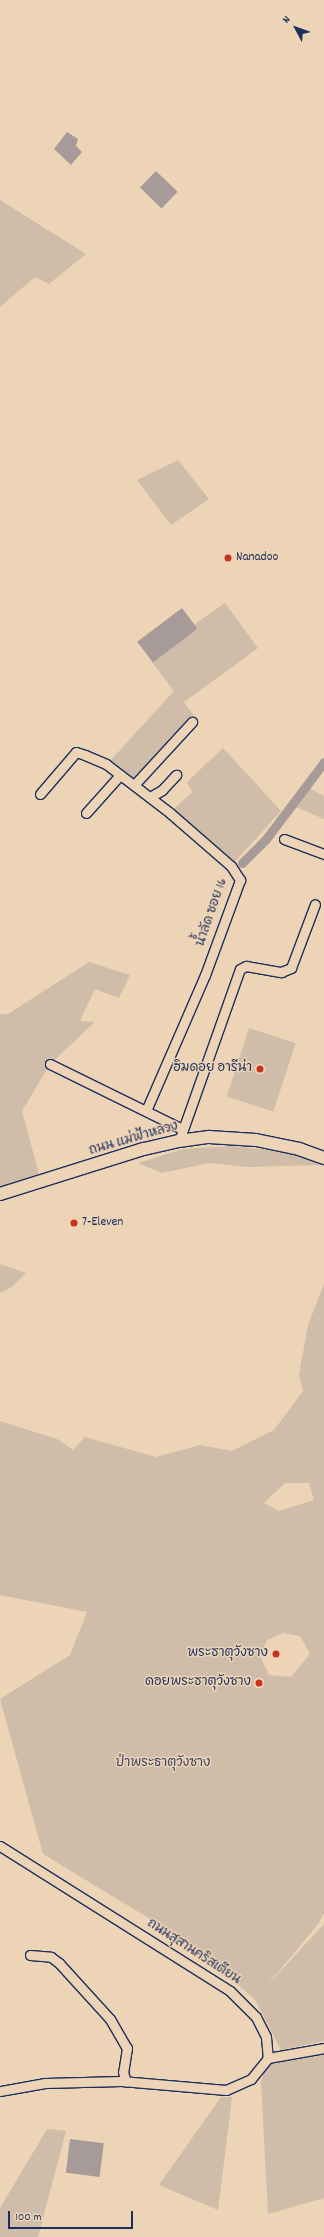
<!DOCTYPE html>
<meta charset="utf-8">
<style>
body{margin:0}
#map{position:relative;width:324px;height:2237px;overflow:hidden;background:#eed4b6;font-family:Dekko,"Playpen Sans Thai",sans-serif}
div>[style]{position:absolute}
[style*='--x']{left:calc(var(--x)*1px);top:calc(var(--y)*1px);width:calc(var(--w)*1px);rotate:calc(var(--a)*1deg)}
.green>*{inset:0;background:#cfbca9;transform-origin:0 0}
.water>*{inset:0;background:#a69b98;transform-origin:0 0}
.canal>*{height:9px;margin:-4.5px;padding:0 4.5px;transform-origin:4.5px;border-radius:4.5px;background:#a69b98}
.roads{filter:drop-shadow(1px 0 #1b2f5e) drop-shadow(-1px 0 #1b2f5e) drop-shadow(0 1px #1b2f5e) drop-shadow(0 -1px #1b2f5e)}
.minor>*{height:9px;margin:-4.5px;padding:0 4.5px;transform-origin:4.5px;border-radius:4.5px;background:#eed4b6}
.tertiary>*{height:12px;margin:-6px;padding:0 6px;transform-origin:6px;border-radius:6px;background:#eed4b6}
.dots>*{width:11px;height:11px;translate:-50% -50%;box-sizing:border-box;border:2px solid #eed4b6;border-radius:50%}
span{translate:-50% -50%;white-space:nowrap;text-align:center;line-height:1.15;-webkit-text-stroke:3px #eed4b6;paint-order:stroke}
.poi-label{font-size:13px;color:#1b2f5e}
.left{translate:0 -50%;text-align:left}
.right{translate:-100% -50%;text-align:right}
.street-label{font-size:13px;color:#1b2f5e}
.park-label{font-size:13px;color:#364469}
.north{position:absolute;left:276px;top:8px;width:40px;height:40px;-webkit-text-stroke:3px #eed4b6;paint-order:stroke;rotate:311deg;font-size:11px;font-weight:700;line-height:16px;text-align:center;color:#1b2f5e}
.north::after{content:'';display:block;margin:auto;width:14px;height:18px;background:#1b2f5e;clip-path:polygon(50% 0,100% 100%,50% 72%,0 100%)}
.scale{position:absolute;left:8px;top:2211px;width:125px;height:18px;box-sizing:border-box;border:2px solid #1b2f5e;border-top:0;padding-left:5px;font-size:12px;line-height:14px;white-space:nowrap;color:#1b2f5e;-webkit-text-stroke:3px #eed4b6;paint-order:stroke}
</style>
<div id="map">
<div class="green">
<div style="clip-path:polygon(0 200px,86px 254px,49px 284px,35px 277px,0 307px)"></div>
<div style="clip-path:polygon(178px 460px,209px 499px,171px 525px,137px 480px)"></div>
<div style="clip-path:polygon(225px 603px,258px 648px,184px 702px,198px 721px,168px 746px,136px 783px,110px 761px,174px 691px,152px 662px,198px 629px,195px 624px)"></div>
<div style="clip-path:polygon(223px 748px,281px 811px,231px 866px,170px 813px,192px 792px,187px 782px)"></div>
<div style="clip-path:polygon(305px 786px,324px 796px,324px 819px,291px 805px)"></div>
<div style="clip-path:polygon(89px 962px,130px 975px,119px 998px,95px 989px,80px 1021px,95px 1022px,50px 1064px,22px 1111px,40px 1178px,0 1188px,0 1014px,8px 1014px)"></div>
<div style="left:249px;top:1028px;width:49px;height:72px;rotate:18deg"></div>
<div style="clip-path:polygon(231px 1146px,288px 1152px,321px 1165px,248px 1167px,209px 1163px,162px 1173px,138px 1163px,183px 1149px)"></div>
<div style="clip-path:polygon(0 1264px,26px 1273px,12px 1287px,0 1293px)"></div>
<div style="clip-path:polygon(evenodd,324px 1284px,324px 1913px,319px 1923px,264px 1989px,324px 1924px,324px 2041px,281px 2050px,255px 2000px,198px 1948px,43px 1854px,0 1699px,70px 1655px,87px 1612px,0 1595px,0 1421px,57px 1439px,73px 1450px,85px 1437px,156px 1457px,200px 1445px,232px 1451px,274px 1430px,303px 1391px,299px 1375px,308px 1325px,324px 1284px,285px 1483px,309px 1483px,314px 1500px,279px 1511px,264px 1503px,285px 1483px,324px 1284px,284px 1633px,300px 1636px,310px 1654px,291px 1677px,269px 1675px,260px 1656px,267px 1640px,284px 1633px)"></div>
<div style="clip-path:polygon(324px 2048px,324px 2198px,268px 2214px,261px 2082px,268px 2058px)"></div>
<div style="clip-path:polygon(221px 2097px,232px 2097px,218px 2210px,159px 2185px)"></div>
<div style="clip-path:polygon(47px 2129px,66px 2131px,38px 2237px,0 2237px,0 2208px)"></div>
</div>
<div class="water">
<div style="clip-path:polygon(67px 132px,78px 139px,76px 146px,82px 152px,71px 165px,54px 149px)"></div>
<div style="left:156px;top:171px;width:30px;height:23px;rotate:44deg"></div>
<div style="left:182px;top:608px;width:26px;height:56px;rotate:53deg"></div>
<div style="left:70px;top:2139px;width:34px;height:34px;rotate:7deg"></div>
</div>
<div class="canal">
<div style="--x:242;--y:863;--w:34;--a:-45"></div>
<div style="--x:266;--y:839;--w:96;--a:-53"></div>
</div>
<div class="roads">
<div class="minor">
<div style="--x:134;--y:785;--w:86;--a:-47.4"></div>
<div style="--x:40;--y:794;--w:55;--a:-49.4"></div>
<div style="--x:76;--y:752;--w:9;--a:18"></div>
<div style="--x:85;--y:755;--w:23;--a:23"></div>
<div style="--x:106;--y:764;--w:81;--a:37.4"></div>
<div style="--x:170;--y:813;--w:81;--a:41"></div>
<div style="--x:231;--y:866;--w:17;--a:57"></div>
<div style="--x:240;--y:880;--w:101;--a:110.2"></div>
<div style="--x:205;--y:975;--w:148;--a:113.5"></div>
<div style="--x:150;--y:797;--w:14;--a:-30"></div>
<div style="--x:162;--y:790;--w:21;--a:-47"></div>
<div style="--x:86;--y:813;--w:51;--a:-48.2"></div>
<div style="--x:284;--y:839;--w:43;--a:20.6"></div>
<div style="--x:50;--y:1064;--w:147;--a:26.2"></div>
<div style="--x:179;--y:1141;--w:182;--a:-70.5"></div>
<div style="--x:240;--y:969;--w:7;--a:-27"></div>
<div style="--x:246;--y:966;--w:36;--a:10"></div>
<div style="--x:281;--y:972;--w:11;--a:-22"></div>
<div style="--x:291;--y:968;--w:68;--a:-69.4"></div>
<div style="--x:0;--y:1846;--w:272;--a:32.2"></div>
<div style="--x:230;--y:1991;--w:37;--a:45"></div>
<div style="--x:256;--y:2017;--w:22;--a:63"></div>
<div style="--x:266;--y:2037;--w:21;--a:85"></div>
<div style="--x:268;--y:2058;--w:27;--a:129"></div>
<div style="--x:251;--y:2079;--w:27;--a:156"></div>
<div style="--x:226;--y:2090;--w:105;--a:-175.1"></div>
<div style="--x:121;--y:2081;--w:76;--a:178.5"></div>
<div style="--x:45;--y:2083;--w:46;--a:169.9"></div>
<div style="--x:30;--y:1955;--w:21;--a:5"></div>
<div style="--x:51;--y:1957;--w:10;--a:37"></div>
<div style="--x:59;--y:1963;--w:76;--a:47.7"></div>
<div style="--x:110;--y:2019;--w:34;--a:60"></div>
<div style="--x:127;--y:2048;--w:24;--a:99"></div>
<div style="--x:123;--y:2072;--w:10;--a:73"></div>
<div style="--x:268;--y:2058;--w:57;--a:-10.1"></div>
</div>
<div class="tertiary">
<div style="--x:0;--y:1194;--w:151;--a:-17.4"></div>
<div style="--x:144;--y:1149;--w:36;--a:-13"></div>
<div style="--x:179;--y:1141;--w:30;--a:-8"></div>
<div style="--x:209;--y:1137;--w:47;--a:3.7"></div>
<div style="--x:256;--y:1140;--w:44;--a:11.8"></div>
<div style="--x:299;--y:1149;--w:27;--a:20"></div>
</div>
</div>
<div class="dots">
<div style="left:228px;top:558px;background:#c8321e"></div>
<div style="left:260px;top:1069px;background:#c8321e"></div>
<div style="left:74px;top:1223px;background:#c8321e"></div>
<div style="left:276px;top:1654px;background:#c8321e"></div>
<div style="left:259px;top:1683px;background:#c8321e"></div>
</div>
<div class="poi-label">
<span class="left" style="left:236px;top:558px">Nanadoo</span>
<span class="right" style="left:252px;top:1069px">ฮิมดอย อารีน่า</span>
<span class="left" style="left:82px;top:1223px">7-Eleven</span>
<span class="right" style="left:268px;top:1654px">พระธาตุวังซาง</span>
<span class="right" style="left:251px;top:1683px">ดอยพระธาตุวังซาง</span>
</div>
<div class="street-label">
<span style="left:213px;top:913px;rotate:-71deg">น้ำลัด ซอย 16</span>
<span style="left:134px;top:1140px;rotate:-16deg">ถนน แม่ฟ้าหลวง</span>
<span style="left:193px;top:1953px;rotate:33deg">ถนนสุสานคริสเตียน</span>
</div>
<div class="park-label">
<span style="left:163px;top:1764px">ป่าพระธาตุวังซาง</span>
</div>
<div class="north">N</div>
<div class="scale">100 m</div>
</div>
